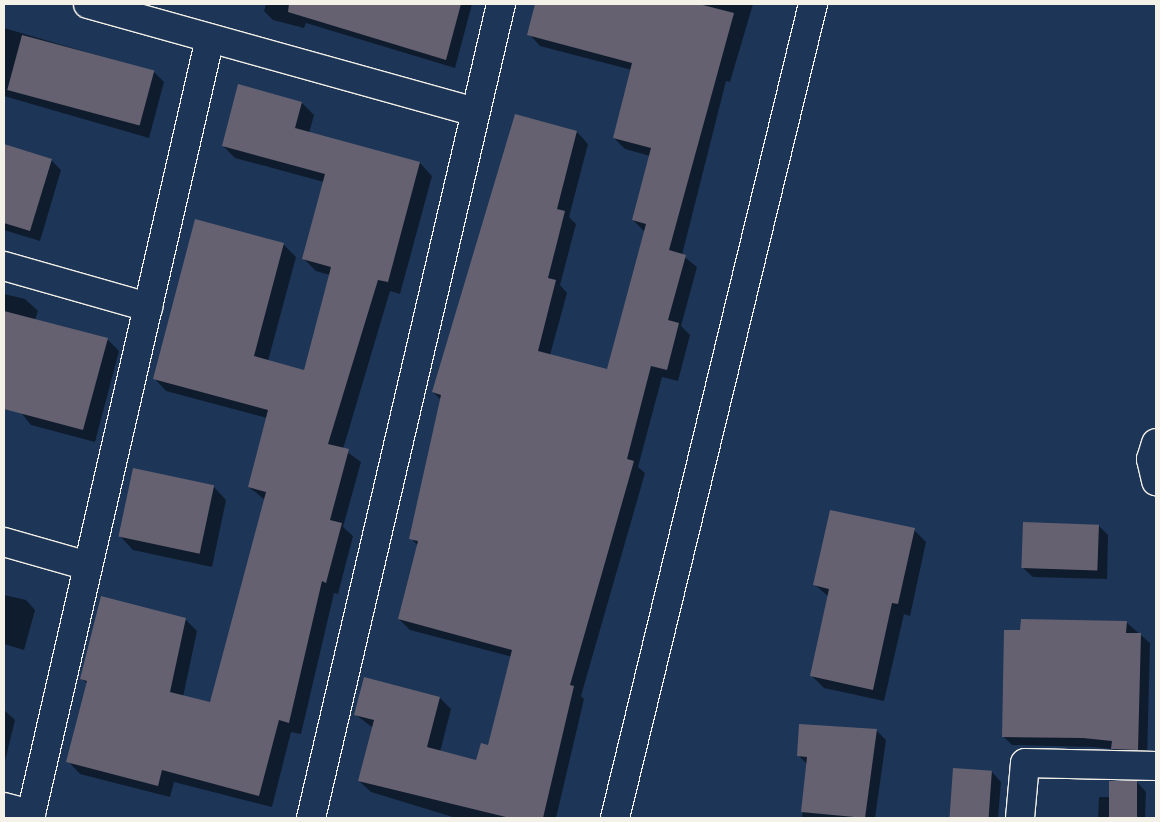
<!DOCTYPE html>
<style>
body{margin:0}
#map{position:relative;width:1160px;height:822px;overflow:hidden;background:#1d3557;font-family:Caveat,sans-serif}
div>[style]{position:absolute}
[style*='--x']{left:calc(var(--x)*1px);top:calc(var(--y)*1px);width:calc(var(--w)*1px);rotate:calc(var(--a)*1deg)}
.shadow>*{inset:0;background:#0007}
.building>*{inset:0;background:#656170;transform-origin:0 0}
.roads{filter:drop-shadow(1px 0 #f4f1e8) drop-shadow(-1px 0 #f4f1e8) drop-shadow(0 1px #f4f1e8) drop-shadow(0 -1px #f4f1e8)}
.minor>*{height:28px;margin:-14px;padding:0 14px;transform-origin:14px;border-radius:14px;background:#1d3557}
span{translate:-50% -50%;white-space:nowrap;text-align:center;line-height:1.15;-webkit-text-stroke:4px #1d3557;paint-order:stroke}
.frame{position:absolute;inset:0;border:5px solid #f4f1e8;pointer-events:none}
</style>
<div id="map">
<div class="shadow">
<div style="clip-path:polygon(266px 4px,472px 4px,455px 68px,306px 23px,304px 28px,273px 20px,264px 11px)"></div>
<div style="clip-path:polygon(537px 4px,753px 4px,730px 82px,726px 81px,682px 255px,697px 267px,681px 326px,690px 335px,678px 381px,662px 377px,638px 467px,645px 473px,581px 696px,584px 699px,556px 818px,456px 818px,371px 792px,359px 781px,373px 728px,355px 714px,365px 678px,440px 698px,451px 709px,440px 752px,477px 762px,489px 747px,513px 657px,410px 630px,399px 619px,418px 546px,411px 538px,441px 400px,433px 392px,516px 116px,577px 132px,588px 144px,569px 217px,576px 224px,560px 285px,567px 293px,550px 355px,608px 371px,645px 232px,633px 220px,650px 156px,625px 149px,614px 138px,632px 70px,540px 46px,529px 34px)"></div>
<div style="clip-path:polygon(4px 28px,154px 72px,164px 82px,149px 138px,4px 96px)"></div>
<div style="clip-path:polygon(239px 85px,302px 103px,314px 115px,309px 133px,420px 163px,432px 176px,400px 294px,390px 291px,343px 449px,361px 462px,343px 527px,353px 536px,338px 594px,334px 593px,301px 734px,291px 732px,272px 807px,174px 782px,170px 797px,80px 774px,68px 761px,88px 684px,81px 678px,185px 619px,197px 631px,183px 697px,211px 703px,265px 500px,249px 487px,267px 418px,166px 391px,154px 378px,196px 221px,284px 245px,296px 257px,268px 361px,304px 371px,330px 275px,316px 271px,304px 259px,324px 182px,235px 158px,223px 146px)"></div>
<div style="clip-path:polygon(4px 146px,51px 160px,61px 170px,40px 241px,4px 230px)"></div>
<div style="clip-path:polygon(4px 294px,25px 299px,38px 311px,35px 320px,107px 339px,119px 351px,95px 442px,31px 425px,19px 410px,4px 405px)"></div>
<div style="clip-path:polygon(213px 486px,226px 500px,212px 567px,133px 550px,120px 536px)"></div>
<div style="clip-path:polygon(1099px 526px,1108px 535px,1107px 579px,1033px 577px,1023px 568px)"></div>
<div style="clip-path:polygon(914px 530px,926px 542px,910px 616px,904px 614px,884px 701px,824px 688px,812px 676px,829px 597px,815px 585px)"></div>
<div style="clip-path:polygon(4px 595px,26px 600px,35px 610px,24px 650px,4px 644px)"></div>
<div style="clip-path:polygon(1126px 622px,1150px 643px,1147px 759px,1122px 758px,1113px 749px,1093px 747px,1012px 745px,1003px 736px,1022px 631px)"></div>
<div style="clip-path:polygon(4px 710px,15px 720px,4px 765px)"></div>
<div style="clip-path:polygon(877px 731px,886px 740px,875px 818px,802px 818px,807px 764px,799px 756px)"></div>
<div style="clip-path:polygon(954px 769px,992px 772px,1001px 782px,998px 818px,951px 818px)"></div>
<div style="clip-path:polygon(1137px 782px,1146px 792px,1145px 818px,1098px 818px,1099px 797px,1110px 797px)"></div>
</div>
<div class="building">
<div style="clip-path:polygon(289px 4px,461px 4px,446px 60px,288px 12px)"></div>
<div style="clip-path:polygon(535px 4px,699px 4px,734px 13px,669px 250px,686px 255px,668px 320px,679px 323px,667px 370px,651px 366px,627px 459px,634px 461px,570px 685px,574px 686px,543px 818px,510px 818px,358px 781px,374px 720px,354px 715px,364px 677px,440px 697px,427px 747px,476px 760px,481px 743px,488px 745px,512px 650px,398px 619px,418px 541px,409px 539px,441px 395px,432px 392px,515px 114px,577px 131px,557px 209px,565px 211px,548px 278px,556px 280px,538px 351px,607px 369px,646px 224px,632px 220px,651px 148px,613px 138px,632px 63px,527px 35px)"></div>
<div style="left:22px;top:35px;width:137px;height:57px;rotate:15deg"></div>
<div style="clip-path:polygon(238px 84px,302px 102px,295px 128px,420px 162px,388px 282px,378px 280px,328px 444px,349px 449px,330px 520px,342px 523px,326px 583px,322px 581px,289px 723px,279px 720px,259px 796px,162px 770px,158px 786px,66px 762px,87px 681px,80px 679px,101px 596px,186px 618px,170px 692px,210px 702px,266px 492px,248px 487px,268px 410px,153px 379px,195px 219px,284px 243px,254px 356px,304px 370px,331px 267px,302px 259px,325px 174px,222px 146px)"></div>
<div style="clip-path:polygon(4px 144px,52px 159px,30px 231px,4px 223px)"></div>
<div style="clip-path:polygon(4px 311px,108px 338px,83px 430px,4px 409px)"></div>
<div style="left:133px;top:468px;width:83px;height:70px;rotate:12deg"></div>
<div style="clip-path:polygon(830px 510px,915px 528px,898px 604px,892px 603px,873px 690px,810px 676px,829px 589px,813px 585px)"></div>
<div style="left:1023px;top:522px;width:76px;height:46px;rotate:2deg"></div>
<div style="clip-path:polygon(1021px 619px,1127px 621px,1126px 633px,1141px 633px,1138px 750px,1111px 749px,1112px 741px,1083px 738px,1002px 737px,1004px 630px,1020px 630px)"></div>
<div style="clip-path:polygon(799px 724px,877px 729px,865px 818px,801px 812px,807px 757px,797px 756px)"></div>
<div style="left:953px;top:768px;width:39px;height:50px;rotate:4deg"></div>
<div style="left:1109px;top:781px;width:28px;height:37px"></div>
</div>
<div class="roads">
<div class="minor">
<div style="--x:88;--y:4;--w:401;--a:15.6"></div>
<div style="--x:4;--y:266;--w:150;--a:15.9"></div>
<div style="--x:1156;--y:443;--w:17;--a:107"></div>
<div style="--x:1151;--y:459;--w:23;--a:77"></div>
<div style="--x:4;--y:542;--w:87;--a:15.9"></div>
<div style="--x:4;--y:807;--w:28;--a:15"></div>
<div style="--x:31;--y:814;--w:796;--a:-77.01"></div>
<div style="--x:311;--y:818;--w:836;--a:-76.86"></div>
<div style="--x:615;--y:818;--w:838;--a:-76.33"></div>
<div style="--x:1020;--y:818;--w:55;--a:-84.8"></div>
<div style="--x:1025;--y:763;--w:131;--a:1.3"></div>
</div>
</div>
<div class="frame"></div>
</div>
